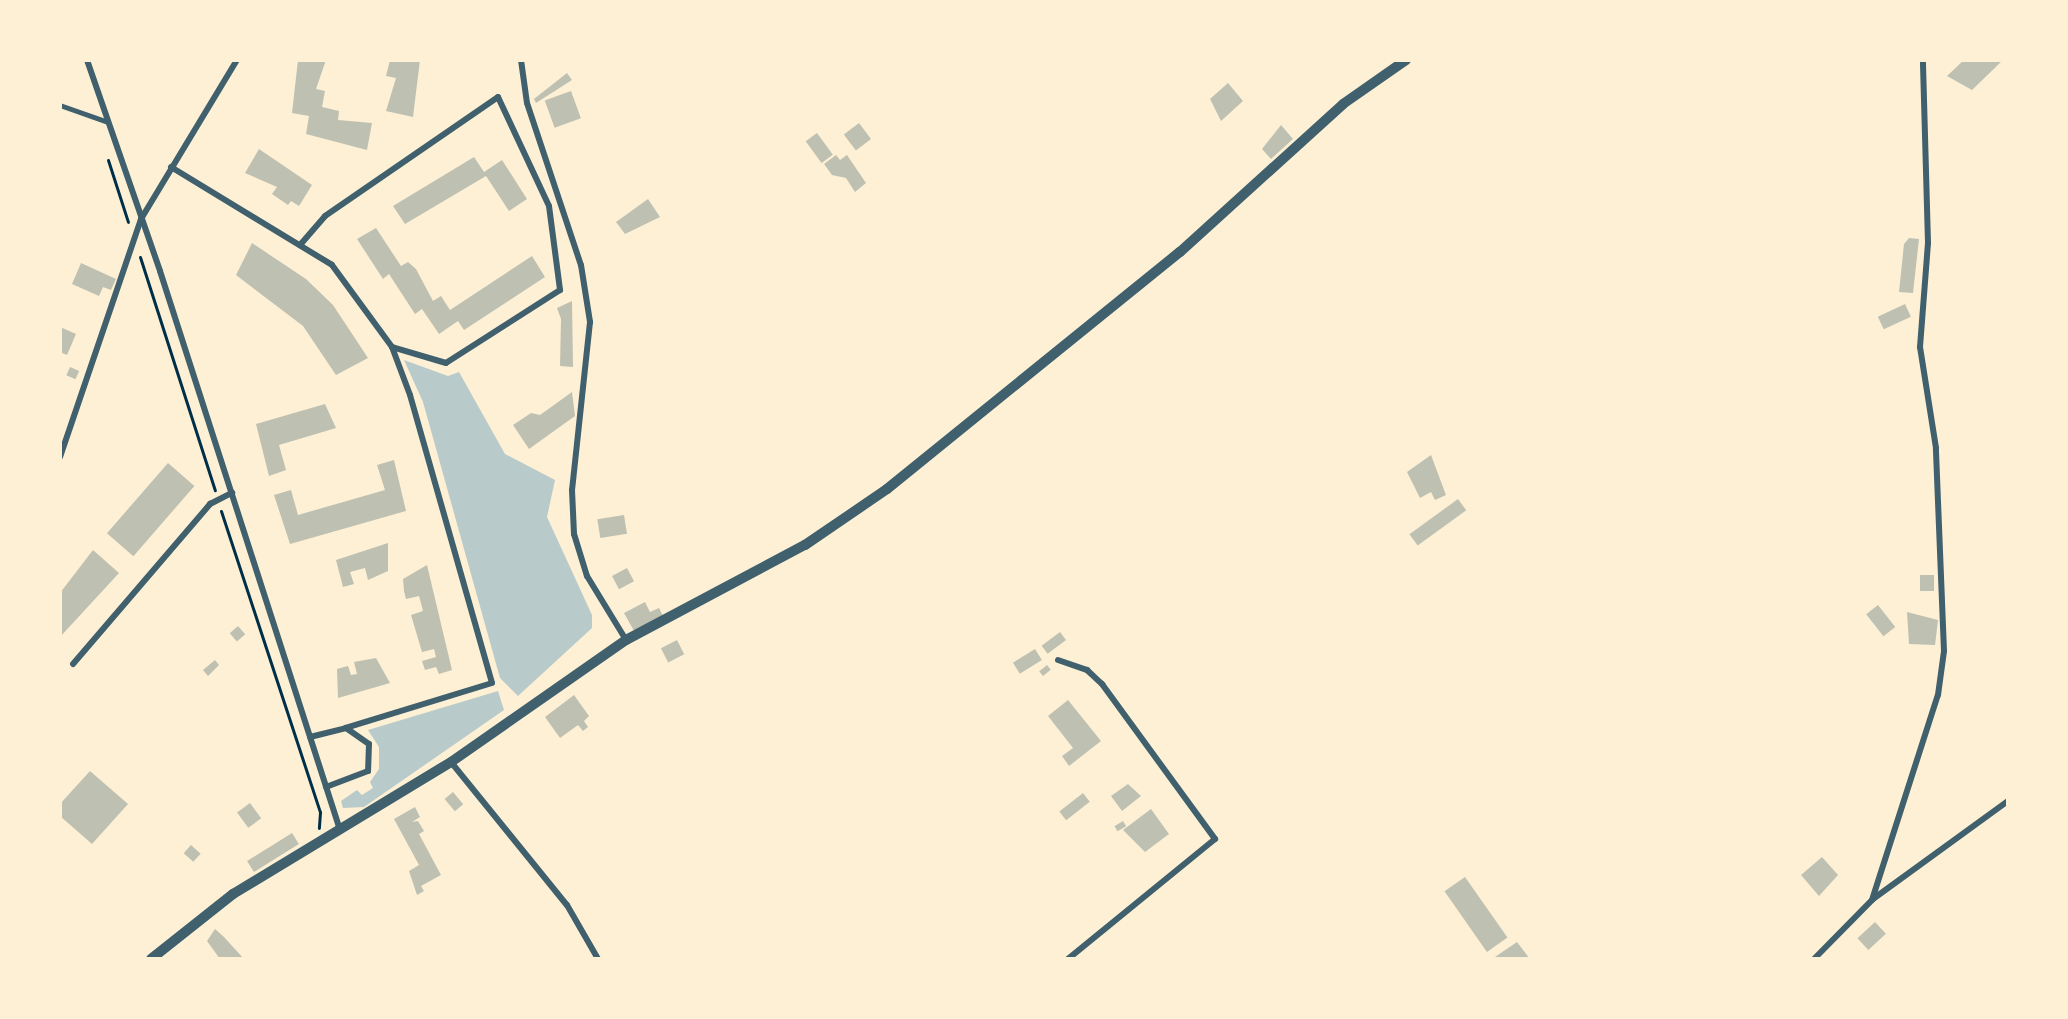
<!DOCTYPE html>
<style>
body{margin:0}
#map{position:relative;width:2068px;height:1019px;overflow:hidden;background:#fdf0d5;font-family:"Zilla Slab",serif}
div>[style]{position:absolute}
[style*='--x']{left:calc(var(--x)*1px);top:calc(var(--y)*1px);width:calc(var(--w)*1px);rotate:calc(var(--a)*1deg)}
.green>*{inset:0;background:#b9caca}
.building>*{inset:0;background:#bec0b2;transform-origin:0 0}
.path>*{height:3px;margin:-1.5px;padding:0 1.5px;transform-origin:1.5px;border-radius:1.5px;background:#003049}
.service>*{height:4.5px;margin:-2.25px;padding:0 2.25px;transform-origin:2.25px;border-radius:2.25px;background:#3f606c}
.minor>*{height:6px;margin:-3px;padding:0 3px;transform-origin:3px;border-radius:3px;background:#3f606c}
.tertiary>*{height:10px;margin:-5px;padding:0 5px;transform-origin:5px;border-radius:5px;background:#3f606c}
span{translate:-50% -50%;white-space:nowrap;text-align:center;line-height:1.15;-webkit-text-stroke:6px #fdf0d5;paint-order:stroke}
.frame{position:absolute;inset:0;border:62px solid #fdf0d5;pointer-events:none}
</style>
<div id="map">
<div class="green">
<div style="clip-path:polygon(404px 360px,448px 376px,459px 372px,505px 454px,555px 480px,547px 517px,592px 615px,592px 628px,518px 696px,500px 678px,423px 402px)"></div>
<div style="clip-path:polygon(498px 691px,504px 710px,364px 807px,343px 808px,341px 801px,357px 790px,362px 795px,373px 788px,370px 782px,379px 769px,379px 747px,368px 730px)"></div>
</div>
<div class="building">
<div style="clip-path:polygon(298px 60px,326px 60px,316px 89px,325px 91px,322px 107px,339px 111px,338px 120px,372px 123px,367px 150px,306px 134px,309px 116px,292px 113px)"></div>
<div style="clip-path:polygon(390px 60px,420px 60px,413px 117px,386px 111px,396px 78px,386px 76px)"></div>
<div style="clip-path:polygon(1964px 60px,2003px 60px,1972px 90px,1947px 76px)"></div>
<div style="clip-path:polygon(567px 73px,572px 80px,536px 103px,534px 99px)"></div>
<div style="clip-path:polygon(1228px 83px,1243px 101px,1221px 121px,1210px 99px)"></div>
<div style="left:571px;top:91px;width:29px;height:28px;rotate:70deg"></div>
<div style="left:859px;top:123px;width:20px;height:19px;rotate:53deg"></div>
<div style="clip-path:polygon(1281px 125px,1293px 139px,1271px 159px,1262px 149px)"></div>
<div style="left:817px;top:133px;width:27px;height:14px;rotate:54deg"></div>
<div style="clip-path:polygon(259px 149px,312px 185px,299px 206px,291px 201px,288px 205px,272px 194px,277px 187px,245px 173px)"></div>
<div style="clip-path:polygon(836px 155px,840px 160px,847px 155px,866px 183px,855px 192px,846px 178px,832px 175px,824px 164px)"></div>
<div style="clip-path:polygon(474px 157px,484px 172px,502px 160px,527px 199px,509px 211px,486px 176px,405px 224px,393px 206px)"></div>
<div style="clip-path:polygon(648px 199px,660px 217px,625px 234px,616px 222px)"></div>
<div style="clip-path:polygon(376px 228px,401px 266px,408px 262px,416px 269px,433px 301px,441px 296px,450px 310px,532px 256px,545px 277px,464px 330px,458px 321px,439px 334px,422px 309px,415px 314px,389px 274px,383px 279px,357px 239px)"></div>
<div style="clip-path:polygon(1909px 238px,1919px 239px,1913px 293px,1899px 292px,1904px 244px)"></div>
<div style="clip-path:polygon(252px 243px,306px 279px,333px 305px,368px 358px,336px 375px,303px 326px,236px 275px)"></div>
<div style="clip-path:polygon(81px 263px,116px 279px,111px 290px,103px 287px,99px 296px,72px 284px)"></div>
<div style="clip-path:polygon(572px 301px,573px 367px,560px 366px,561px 319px,557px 308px)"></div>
<div style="left:1905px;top:304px;width:14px;height:30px;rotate:65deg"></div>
<div style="clip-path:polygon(60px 327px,76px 334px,67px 355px,60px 352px)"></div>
<div style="left:70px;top:367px;width:10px;height:9px;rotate:24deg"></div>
<div style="clip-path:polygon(572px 392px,575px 416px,529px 449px,513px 425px,531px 413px,540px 415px)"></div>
<div style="clip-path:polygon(325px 404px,336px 428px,279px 445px,286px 470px,269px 476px,256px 424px)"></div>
<div style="clip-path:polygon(1431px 455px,1446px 495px,1435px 500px,1431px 492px,1420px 498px,1407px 472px)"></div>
<div style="clip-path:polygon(394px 460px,406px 511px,290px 544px,274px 495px,291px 490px,298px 515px,385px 490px,377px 465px)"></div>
<div style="left:168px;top:463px;width:35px;height:93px;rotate:41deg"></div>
<div style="left:1458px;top:499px;width:14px;height:60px;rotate:54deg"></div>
<div style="left:624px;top:515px;width:19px;height:27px;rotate:81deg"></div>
<div style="clip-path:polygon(388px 543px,388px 571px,368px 580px,365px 568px,350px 572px,354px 584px,343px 587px,336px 560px)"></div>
<div style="clip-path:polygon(93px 550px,119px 573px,60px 637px,60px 593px)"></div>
<div style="clip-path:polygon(427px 565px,452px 670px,439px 674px,436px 667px,425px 670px,422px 661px,436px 657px,434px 649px,422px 652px,411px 615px,423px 611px,419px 596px,406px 599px,404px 591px,403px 579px)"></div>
<div style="left:627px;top:568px;width:15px;height:17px;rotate:62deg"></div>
<div style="left:1920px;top:575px;width:14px;height:16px"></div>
<div style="clip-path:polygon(645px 602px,650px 612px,659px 608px,663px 616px,634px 631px,624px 613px)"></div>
<div style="left:1878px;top:605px;width:28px;height:15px;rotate:52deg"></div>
<div style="clip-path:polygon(1907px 612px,1938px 620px,1935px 645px,1909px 644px)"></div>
<div style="left:238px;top:626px;width:11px;height:11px;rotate:49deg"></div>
<div style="left:1060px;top:632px;width:10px;height:23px;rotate:53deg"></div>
<div style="left:677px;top:640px;width:16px;height:18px;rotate:63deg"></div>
<div style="left:1035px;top:649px;width:13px;height:26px;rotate:58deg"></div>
<div style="clip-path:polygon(376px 658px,390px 683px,338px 698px,337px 669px,348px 666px,351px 675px,357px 674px,354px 662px)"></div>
<div style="clip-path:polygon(215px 660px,219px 665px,208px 676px,203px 670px)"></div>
<div style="left:1047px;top:665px;width:6px;height:10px;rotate:51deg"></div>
<div style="clip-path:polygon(574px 695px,589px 716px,584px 721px,588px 727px,583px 731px,578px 725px,560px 738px,545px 717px)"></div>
<div style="clip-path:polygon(1068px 700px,1101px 741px,1069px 766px,1062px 756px,1073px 748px,1048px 716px)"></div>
<div style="clip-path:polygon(90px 771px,128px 804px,92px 844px,60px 816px,60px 804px)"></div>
<div style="clip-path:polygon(1128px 784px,1141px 796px,1122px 811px,1111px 796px)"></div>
<div style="left:453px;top:792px;width:16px;height:11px;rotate:50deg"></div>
<div style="left:1083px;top:793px;width:11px;height:30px;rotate:52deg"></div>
<div style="left:250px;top:803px;width:19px;height:16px;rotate:54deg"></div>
<div style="clip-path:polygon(415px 807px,420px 817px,412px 822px,418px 821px,424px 831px,419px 834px,441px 875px,421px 886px,424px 891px,417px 895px,409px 871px,419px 865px,394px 819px)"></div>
<div style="clip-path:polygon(1151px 809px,1169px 834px,1145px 852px,1123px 830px)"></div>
<div style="left:1123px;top:821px;width:6px;height:10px;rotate:59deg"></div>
<div style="left:292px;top:833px;width:13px;height:53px;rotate:58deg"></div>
<div style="left:191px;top:845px;width:13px;height:11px;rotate:42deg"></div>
<div style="clip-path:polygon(1822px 857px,1838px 875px,1819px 896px,1801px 875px)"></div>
<div style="left:1465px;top:877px;width:74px;height:25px;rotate:55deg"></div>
<div style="left:1875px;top:922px;width:16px;height:24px;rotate:47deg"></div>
<div style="clip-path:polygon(215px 929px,224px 937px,244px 959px,220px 959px,207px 941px)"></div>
<div style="clip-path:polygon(1517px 942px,1530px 959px,1492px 959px)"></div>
</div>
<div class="path">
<div style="--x:108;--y:160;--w:65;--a:72.1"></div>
<div style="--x:140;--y:257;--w:245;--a:72.2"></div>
<div style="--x:221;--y:511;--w:317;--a:71.8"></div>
<div style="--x:320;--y:812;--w:16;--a:94"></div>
</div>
<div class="service">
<div style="--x:60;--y:105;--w:51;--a:19.5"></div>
</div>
<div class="minor">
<div style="--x:87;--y:60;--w:223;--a:70.9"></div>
<div style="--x:160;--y:271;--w:587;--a:72.15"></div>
<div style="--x:521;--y:60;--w:43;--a:82.1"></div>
<div style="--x:527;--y:103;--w:171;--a:71.6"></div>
<div style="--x:581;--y:265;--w:58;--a:81"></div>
<div style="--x:590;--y:322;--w:169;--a:96.1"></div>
<div style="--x:572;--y:490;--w:44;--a:87.4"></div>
<div style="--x:574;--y:534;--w:44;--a:72.8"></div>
<div style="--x:587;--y:576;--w:75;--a:58.6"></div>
<div style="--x:171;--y:167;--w:188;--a:31.3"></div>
<div style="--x:332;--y:265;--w:102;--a:53.8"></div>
<div style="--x:392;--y:347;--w:51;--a:69.4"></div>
<div style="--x:410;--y:395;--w:299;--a:74.1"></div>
<div style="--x:492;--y:683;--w:153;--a:162.9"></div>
<div style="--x:300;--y:245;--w:38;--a:-49"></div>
<div style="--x:325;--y:216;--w:210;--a:-34.5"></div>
<div style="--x:498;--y:97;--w:120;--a:64.9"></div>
<div style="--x:549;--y:206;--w:85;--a:82.5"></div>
<div style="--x:560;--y:290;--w:135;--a:147.4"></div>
<div style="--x:446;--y:363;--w:56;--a:-163.5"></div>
<div style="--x:60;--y:457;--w:251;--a:-71.2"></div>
<div style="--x:141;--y:219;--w:186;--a:-58.9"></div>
<div style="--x:1058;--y:660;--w:31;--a:19"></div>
<div style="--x:1087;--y:670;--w:21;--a:43"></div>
<div style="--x:1102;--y:684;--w:192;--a:53.9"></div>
<div style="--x:1215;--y:839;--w:190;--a:140.8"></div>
<div style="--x:73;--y:664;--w:211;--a:-49.4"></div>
<div style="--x:210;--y:504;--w:25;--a:-27"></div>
<div style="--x:310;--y:737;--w:37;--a:-14"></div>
<div style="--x:346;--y:728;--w:28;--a:35"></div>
<div style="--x:369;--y:744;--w:27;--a:92"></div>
<div style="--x:368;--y:771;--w:45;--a:159.1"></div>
<div style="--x:451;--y:762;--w:184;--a:51"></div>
<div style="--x:567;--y:905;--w:62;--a:60.1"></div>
<div style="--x:1873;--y:899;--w:167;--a:-36"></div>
<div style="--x:1814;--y:959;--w:83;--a:-45.5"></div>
<div style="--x:1872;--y:900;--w:215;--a:-72.2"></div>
<div style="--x:1938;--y:695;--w:44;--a:-82.2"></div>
<div style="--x:1944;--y:651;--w:203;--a:-92.3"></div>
<div style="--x:1936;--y:448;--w:102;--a:-99"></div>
<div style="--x:1920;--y:347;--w:104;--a:-85.6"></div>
<div style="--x:1928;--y:243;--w:183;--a:-91.6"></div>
</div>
<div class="tertiary">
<div style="--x:151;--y:959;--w:105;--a:-38.4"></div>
<div style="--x:233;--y:894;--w:255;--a:-31.2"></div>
<div style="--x:451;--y:762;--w:213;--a:-34.9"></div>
<div style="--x:626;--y:640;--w:203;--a:-28"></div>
<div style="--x:805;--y:545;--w:99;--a:-34.3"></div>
<div style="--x:887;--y:489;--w:377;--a:-39"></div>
<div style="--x:1180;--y:252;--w:220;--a:-42.2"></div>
<div style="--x:1343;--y:104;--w:77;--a:-34.9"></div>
</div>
<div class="frame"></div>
</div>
